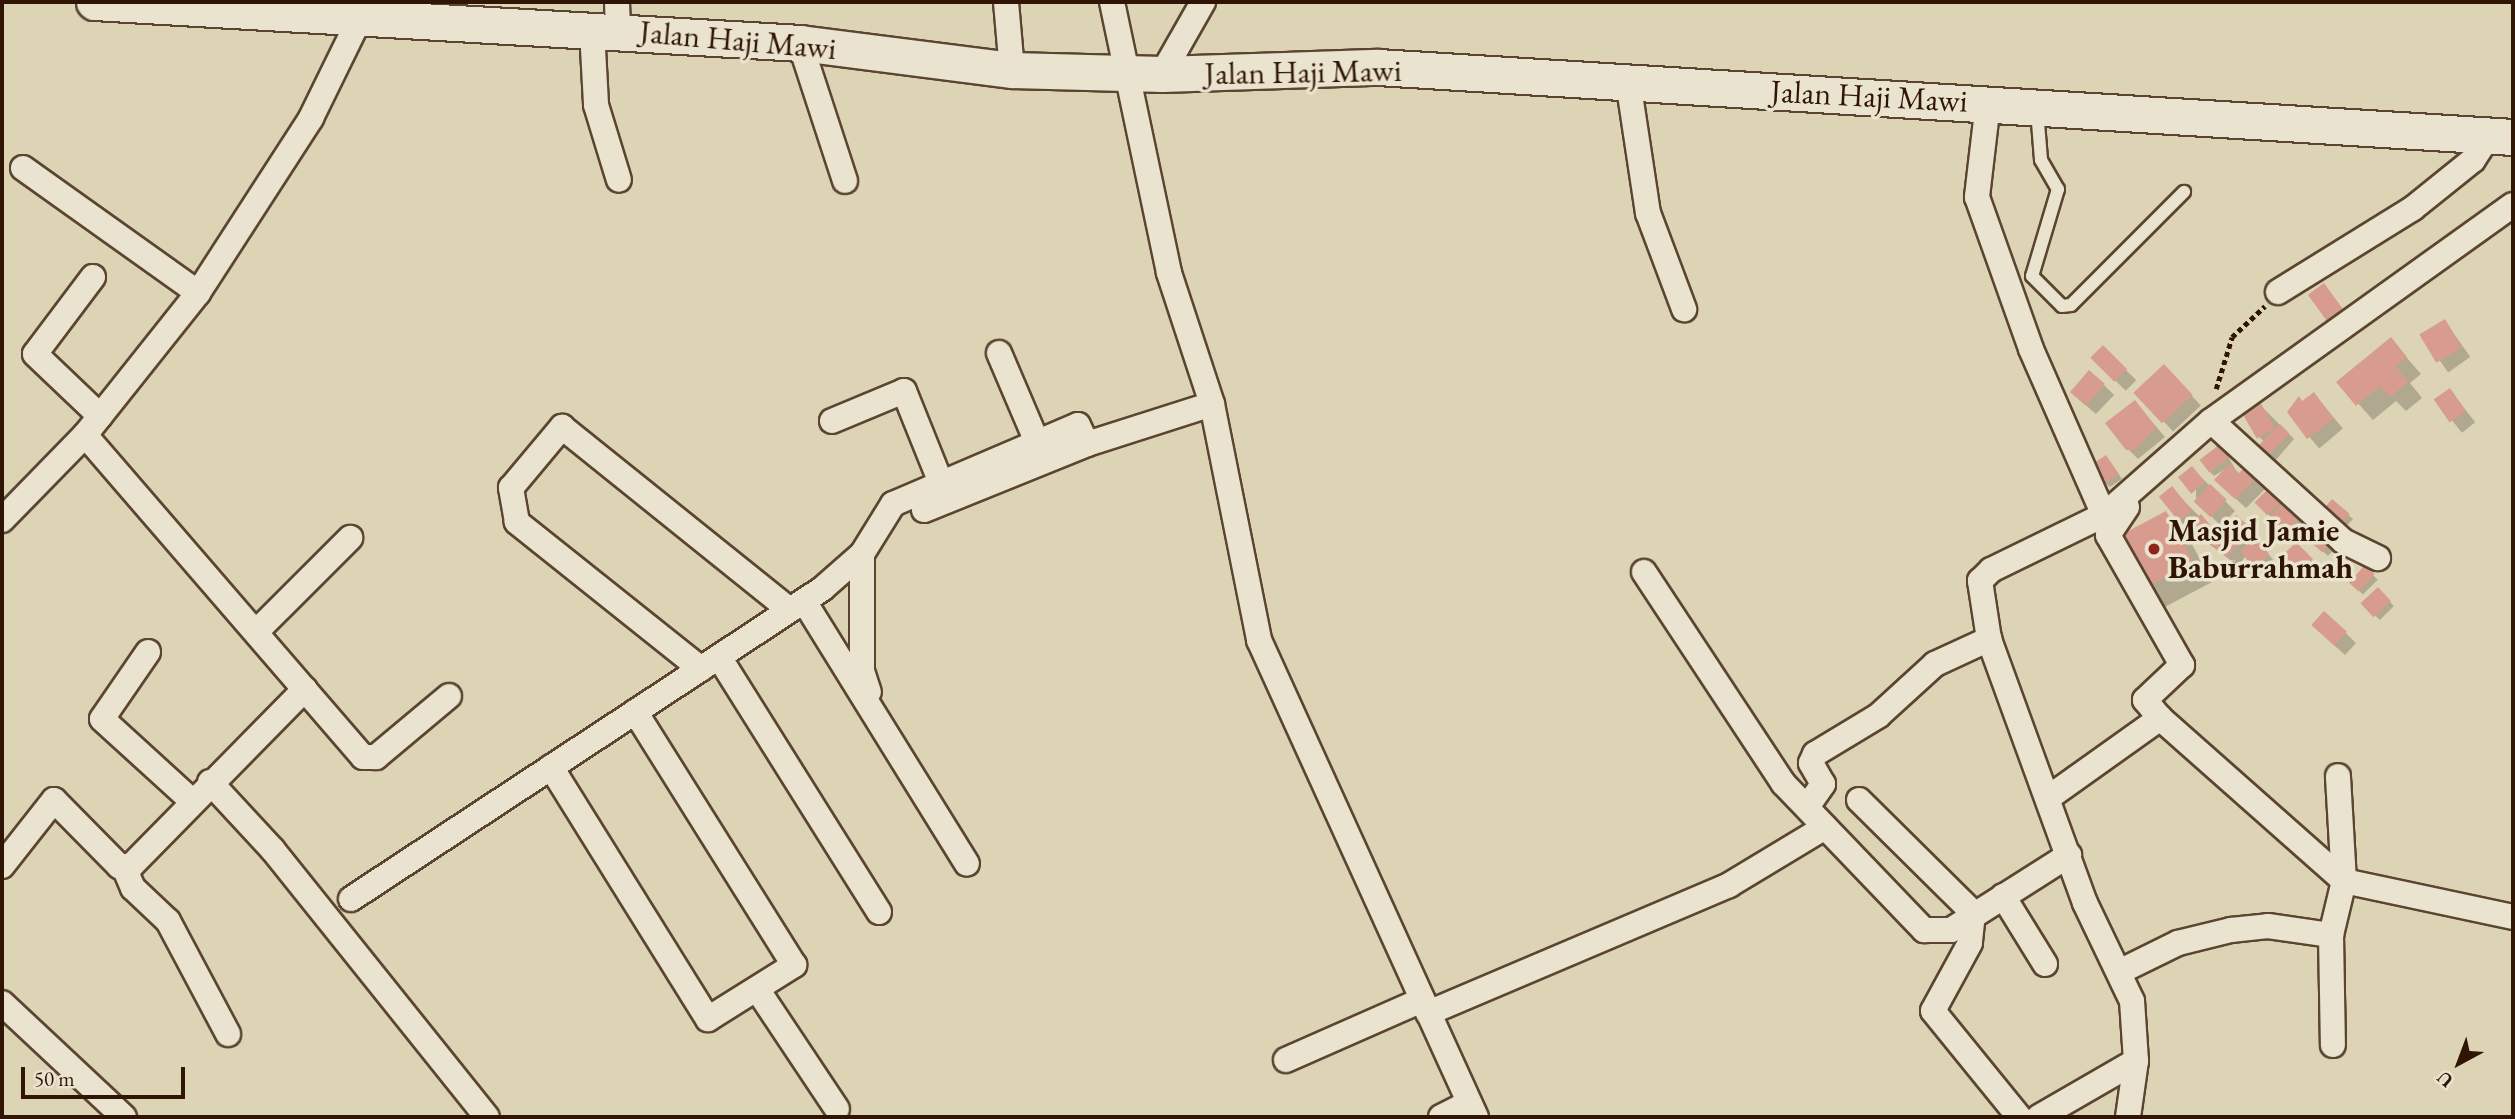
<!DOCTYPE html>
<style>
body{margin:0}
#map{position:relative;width:2515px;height:1119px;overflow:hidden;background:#ddd4b5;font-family:"EB Garamond",serif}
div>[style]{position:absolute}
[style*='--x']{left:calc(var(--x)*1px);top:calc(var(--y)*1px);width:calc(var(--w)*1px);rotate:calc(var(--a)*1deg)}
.shadow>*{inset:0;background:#0003;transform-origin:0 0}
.building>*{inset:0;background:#d89c8e;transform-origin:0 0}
.path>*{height:4.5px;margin-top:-2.25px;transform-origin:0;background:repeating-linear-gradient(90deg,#301504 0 5px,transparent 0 8.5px)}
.roads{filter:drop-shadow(2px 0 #5b4530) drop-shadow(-2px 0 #5b4530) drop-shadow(0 2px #5b4530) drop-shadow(0 -2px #5b4530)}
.lane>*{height:12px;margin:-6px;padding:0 6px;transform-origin:6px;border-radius:6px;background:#e9e3cf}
.street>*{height:24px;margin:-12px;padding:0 12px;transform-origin:12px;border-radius:12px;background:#e9e3cf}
.secondary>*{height:35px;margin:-17.5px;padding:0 17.5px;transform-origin:17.5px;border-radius:17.5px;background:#e9e3cf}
.dots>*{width:19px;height:19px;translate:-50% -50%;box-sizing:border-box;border:4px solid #e9e3cf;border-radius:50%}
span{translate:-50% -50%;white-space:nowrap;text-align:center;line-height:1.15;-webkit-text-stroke:7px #e9e3cf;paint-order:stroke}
.street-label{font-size:32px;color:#301504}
.poi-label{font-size:32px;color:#301504;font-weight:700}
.left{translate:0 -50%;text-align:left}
.frame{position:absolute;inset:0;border:4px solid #301504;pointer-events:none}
.north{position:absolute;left:2424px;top:1028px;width:70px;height:70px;-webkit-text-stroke:5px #e9e3cf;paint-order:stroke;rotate:221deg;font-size:19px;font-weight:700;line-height:28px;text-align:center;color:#301504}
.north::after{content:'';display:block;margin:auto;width:24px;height:32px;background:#301504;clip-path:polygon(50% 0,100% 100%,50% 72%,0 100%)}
.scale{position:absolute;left:21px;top:1067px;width:164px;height:32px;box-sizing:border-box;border:4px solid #301504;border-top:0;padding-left:9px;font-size:21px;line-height:24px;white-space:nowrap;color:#301504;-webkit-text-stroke:5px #e9e3cf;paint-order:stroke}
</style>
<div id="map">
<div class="shadow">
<div style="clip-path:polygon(2324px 286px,2352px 320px,2338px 330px,2328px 320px)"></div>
<div style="left:2445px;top:321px;width:44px;height:27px;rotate:55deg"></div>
<div style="clip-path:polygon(2391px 340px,2421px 374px,2410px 383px,2422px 398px,2406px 411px,2396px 401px,2373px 420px,2339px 382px)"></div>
<div style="left:2103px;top:347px;width:47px;height:15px;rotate:45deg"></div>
<div style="left:2164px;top:366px;width:54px;height:38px;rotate:47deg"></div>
<div style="clip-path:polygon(2104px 385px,2114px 395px,2096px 414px,2082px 402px)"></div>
<div style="left:2450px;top:390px;width:41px;height:17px;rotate:52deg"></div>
<div style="left:2314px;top:394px;width:45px;height:31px;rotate:50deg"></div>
<div style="clip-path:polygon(2135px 402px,2165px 437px,2138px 459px,2128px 449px)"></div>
<div style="clip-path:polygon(2259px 404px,2294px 439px,2274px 462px,2260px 449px,2266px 443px,2259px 437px)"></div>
<div style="clip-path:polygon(2225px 451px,2239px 476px,2248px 466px,2268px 486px,2246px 508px,2226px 490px,2225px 469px,2214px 476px,2210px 472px)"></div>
<div style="clip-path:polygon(2110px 462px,2122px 479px,2110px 487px,2105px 483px)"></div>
<div style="clip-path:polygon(2196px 472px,2235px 511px,2221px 526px,2196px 501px)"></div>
<div style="clip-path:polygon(2270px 490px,2337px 546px,2328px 556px,2304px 534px,2296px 542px,2257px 503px)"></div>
<div style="clip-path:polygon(2181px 498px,2219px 536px,2250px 530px,2273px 560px,2258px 571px,2246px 556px,2238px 566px,2179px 521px)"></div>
<div style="clip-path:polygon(2332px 501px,2353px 519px,2342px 531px)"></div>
<div style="clip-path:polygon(2166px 513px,2186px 533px,2212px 582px,2163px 608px,2142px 587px)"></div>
<div style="left:2296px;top:544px;width:29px;height:18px;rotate:46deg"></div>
<div style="left:2365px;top:567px;width:18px;height:21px;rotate:45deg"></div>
<div style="left:2377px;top:589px;width:24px;height:20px;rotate:45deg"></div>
<div style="clip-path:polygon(2325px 613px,2356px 643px,2345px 655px,2323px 635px)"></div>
</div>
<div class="building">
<div style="left:2324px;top:283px;width:32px;height:20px;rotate:54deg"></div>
<div style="left:2445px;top:319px;width:33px;height:30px;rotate:59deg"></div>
<div style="clip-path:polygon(2391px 337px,2407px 357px,2396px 367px,2408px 382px,2390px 397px,2380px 386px,2356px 406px,2336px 382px)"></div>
<div style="left:2103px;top:345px;width:34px;height:18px;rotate:45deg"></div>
<div style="left:2164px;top:364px;width:42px;height:42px;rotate:47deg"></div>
<div style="left:2089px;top:370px;width:21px;height:29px;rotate:41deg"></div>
<div style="left:2450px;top:388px;width:28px;height:20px;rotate:55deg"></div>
<div style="clip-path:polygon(2314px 392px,2334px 419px,2307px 439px,2287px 412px,2299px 396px,2302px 401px)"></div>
<div style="clip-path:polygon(2135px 400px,2156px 427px,2136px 450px,2126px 450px,2105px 423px)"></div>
<div style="left:2260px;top:402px;width:30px;height:21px;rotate:60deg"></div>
<div style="left:2280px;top:424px;width:14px;height:33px;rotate:45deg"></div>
<div style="left:2220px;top:444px;width:16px;height:26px;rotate:52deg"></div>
<div style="left:2106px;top:455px;width:23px;height:18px;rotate:56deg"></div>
<div style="clip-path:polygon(2229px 464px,2239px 473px,2248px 464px,2260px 475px,2235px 499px,2214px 480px)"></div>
<div style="left:2192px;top:466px;width:21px;height:18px;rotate:51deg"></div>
<div style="left:2210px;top:484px;width:23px;height:24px;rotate:43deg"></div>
<div style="left:2172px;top:486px;width:32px;height:17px;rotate:51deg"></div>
<div style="left:2270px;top:487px;width:18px;height:22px;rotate:45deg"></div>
<div style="left:2332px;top:499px;width:23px;height:18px;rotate:40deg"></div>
<div style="left:2285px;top:500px;width:23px;height:23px;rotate:43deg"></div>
<div style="left:2166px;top:511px;width:58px;height:58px;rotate:62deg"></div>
<div style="left:2201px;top:514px;width:25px;height:16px;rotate:50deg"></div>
<div style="left:2236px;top:515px;width:21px;height:38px;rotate:41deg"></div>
<div style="left:2311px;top:520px;width:30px;height:17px;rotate:41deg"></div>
<div style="left:2257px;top:538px;width:21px;height:21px;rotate:53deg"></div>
<div style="left:2296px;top:542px;width:24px;height:21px;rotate:45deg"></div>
<div style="left:2365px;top:565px;width:13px;height:24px;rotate:42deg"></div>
<div style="left:2378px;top:587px;width:19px;height:24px;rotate:47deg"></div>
<div style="left:2324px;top:611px;width:31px;height:19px;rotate:42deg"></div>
</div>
<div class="path">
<div style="--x:2216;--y:389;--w:54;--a:-72.9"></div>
<div style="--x:2232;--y:337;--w:45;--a:-43.2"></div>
</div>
<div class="roads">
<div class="lane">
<div style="--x:2037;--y:110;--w:50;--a:85.4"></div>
<div style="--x:2041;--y:160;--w:34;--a:60"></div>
<div style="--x:2058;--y:189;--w:91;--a:106.6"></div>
<div style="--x:2032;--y:276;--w:42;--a:45"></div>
<div style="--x:2062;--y:306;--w:9;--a:-6"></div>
<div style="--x:2071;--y:305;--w:160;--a:-45"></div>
</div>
<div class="street">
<div style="--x:617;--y:2;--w:29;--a:88"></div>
<div style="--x:1006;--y:2;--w:68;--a:85"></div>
<div style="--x:1112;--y:2;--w:277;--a:78.1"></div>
<div style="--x:1169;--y:273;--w:138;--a:71.8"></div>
<div style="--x:1212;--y:404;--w:241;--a:78.7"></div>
<div style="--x:1259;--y:640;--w:524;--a:65.54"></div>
<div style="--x:592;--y:30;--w:75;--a:86.9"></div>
<div style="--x:596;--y:105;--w:78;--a:73"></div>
<div style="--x:800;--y:43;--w:145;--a:71.9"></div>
<div style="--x:1162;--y:74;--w:83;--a:-60.3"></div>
<div style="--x:1628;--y:81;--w:134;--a:81.4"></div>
<div style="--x:1648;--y:213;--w:103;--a:69.4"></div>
<div style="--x:1988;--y:103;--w:95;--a:96.7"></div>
<div style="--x:1977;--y:197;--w:161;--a:70.4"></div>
<div style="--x:2031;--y:349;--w:181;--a:66.3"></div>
<div style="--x:23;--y:168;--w:215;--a:35.5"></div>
<div style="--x:93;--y:277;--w:96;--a:127"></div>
<div style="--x:35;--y:354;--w:90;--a:43.6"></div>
<div style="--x:2278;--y:292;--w:158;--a:-31.8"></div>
<div style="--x:2412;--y:209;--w:78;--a:-38.8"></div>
<div style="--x:2473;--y:160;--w:31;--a:-57"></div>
<div style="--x:999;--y:353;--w:97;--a:66.9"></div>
<div style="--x:832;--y:421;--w:78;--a:-22.6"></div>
<div style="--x:904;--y:391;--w:99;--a:68.1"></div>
<div style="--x:2219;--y:428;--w:168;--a:42.3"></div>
<div style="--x:2343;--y:541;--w:39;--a:26"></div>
<div style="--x:85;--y:435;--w:425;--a:49.2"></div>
<div style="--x:363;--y:757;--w:13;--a:0"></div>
<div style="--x:376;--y:757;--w:95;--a:-39.9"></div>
<div style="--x:2127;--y:507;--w:34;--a:124"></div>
<div style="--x:2108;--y:535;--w:150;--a:60.4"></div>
<div style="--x:2182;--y:665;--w:51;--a:136.6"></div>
<div style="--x:2145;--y:700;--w:23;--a:50"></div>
<div style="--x:2160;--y:718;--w:246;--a:41.5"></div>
<div style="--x:2344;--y:881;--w:173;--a:12"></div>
<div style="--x:924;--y:510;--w:176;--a:-22"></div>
<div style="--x:2;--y:520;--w:119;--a:-45.7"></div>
<div style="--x:85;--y:435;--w:181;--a:-51.5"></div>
<div style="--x:198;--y:293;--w:208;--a:-57.1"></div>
<div style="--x:311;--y:118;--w:109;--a:-63.9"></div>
<div style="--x:862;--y:554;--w:117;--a:90"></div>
<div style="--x:862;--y:671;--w:22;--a:72"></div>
<div style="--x:1644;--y:572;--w:253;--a:56.6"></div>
<div style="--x:1783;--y:783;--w:204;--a:46.2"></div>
<div style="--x:1924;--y:930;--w:27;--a:0"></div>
<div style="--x:1951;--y:930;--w:140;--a:-32.4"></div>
<div style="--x:804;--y:601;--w:309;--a:58.2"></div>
<div style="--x:257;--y:631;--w:132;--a:-45"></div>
<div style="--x:148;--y:652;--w:81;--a:124.5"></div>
<div style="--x:102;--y:719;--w:120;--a:42.3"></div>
<div style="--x:719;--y:657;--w:301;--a:57.9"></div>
<div style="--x:701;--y:669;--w:236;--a:-141.4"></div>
<div style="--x:517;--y:522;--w:35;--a:-100"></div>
<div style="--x:511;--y:488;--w:80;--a:-50.1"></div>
<div style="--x:562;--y:427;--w:292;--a:38.8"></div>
<div style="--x:551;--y:767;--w:297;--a:58.1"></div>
<div style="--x:708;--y:1019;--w:102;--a:-32.1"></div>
<div style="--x:794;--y:965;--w:299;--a:-122.1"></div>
<div style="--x:210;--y:782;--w:93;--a:47.2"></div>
<div style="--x:273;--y:850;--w:342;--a:51.3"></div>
<div style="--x:2048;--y:798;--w:138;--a:-35.5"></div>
<div style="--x:1859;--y:800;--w:161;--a:44.7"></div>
<div style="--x:1973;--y:913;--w:30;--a:96"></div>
<div style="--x:1970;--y:943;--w:77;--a:118.6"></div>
<div style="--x:1933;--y:1011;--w:136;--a:50.9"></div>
<div style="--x:1807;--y:807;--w:28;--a:-55"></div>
<div style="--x:1823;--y:784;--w:24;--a:-120"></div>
<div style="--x:1811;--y:763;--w:10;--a:-66"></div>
<div style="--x:1815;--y:754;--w:74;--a:-31.1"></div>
<div style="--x:1878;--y:716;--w:77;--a:-42.4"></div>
<div style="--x:1935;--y:664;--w:60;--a:-24.8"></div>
<div style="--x:2;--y:866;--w:84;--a:-51.8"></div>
<div style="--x:54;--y:800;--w:93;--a:45.4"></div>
<div style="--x:119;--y:866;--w:12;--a:0"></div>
<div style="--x:131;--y:866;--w:248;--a:-45.5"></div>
<div style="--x:124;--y:867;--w:23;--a:67"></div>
<div style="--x:133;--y:888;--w:48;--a:43.3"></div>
<div style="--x:168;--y:921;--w:128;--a:62"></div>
<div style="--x:2003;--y:896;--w:80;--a:58.3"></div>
<div style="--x:351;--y:899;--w:564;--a:-33.35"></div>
<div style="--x:822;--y:589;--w:53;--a:-41.2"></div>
<div style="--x:862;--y:554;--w:59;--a:-58.2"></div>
<div style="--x:893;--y:504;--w:201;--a:-23.1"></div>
<div style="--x:1078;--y:425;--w:21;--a:65"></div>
<div style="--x:1087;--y:444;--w:131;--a:-17.7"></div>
<div style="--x:2331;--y:935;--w:110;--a:89"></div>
<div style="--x:2119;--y:972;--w:66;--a:-26.2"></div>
<div style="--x:2178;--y:943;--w:55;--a:-13.8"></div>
<div style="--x:2231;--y:930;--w:37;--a:-6"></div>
<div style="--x:2268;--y:926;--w:64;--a:8.1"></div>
<div style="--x:2331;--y:935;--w:56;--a:-76.5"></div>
<div style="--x:2344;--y:881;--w:105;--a:-93.3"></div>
<div style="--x:757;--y:989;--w:144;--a:56.3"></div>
<div style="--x:2;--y:1003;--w:167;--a:43.1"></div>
<div style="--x:1428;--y:1013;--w:327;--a:-23"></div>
<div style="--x:1729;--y:885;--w:112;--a:-31.1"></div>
<div style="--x:1286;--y:1060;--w:149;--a:-23.8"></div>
<div style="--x:1441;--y:1117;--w:31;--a:-27"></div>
<div style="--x:2039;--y:1117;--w:112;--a:-30"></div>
<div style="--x:2128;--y:1117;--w:57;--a:-81.9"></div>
<div style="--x:2136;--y:1061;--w:60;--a:-93.8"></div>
<div style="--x:2132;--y:1001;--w:109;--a:-115.6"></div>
<div style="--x:2085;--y:903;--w:281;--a:-110"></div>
<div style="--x:1989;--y:639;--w:59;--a:-98.8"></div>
<div style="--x:1980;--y:581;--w:16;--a:-45"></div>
<div style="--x:1991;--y:570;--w:126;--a:-26"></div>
<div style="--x:2104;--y:515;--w:142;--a:-41.3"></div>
<div style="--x:2211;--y:421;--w:371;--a:-35.6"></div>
</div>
<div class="secondary">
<div style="--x:94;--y:2;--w:707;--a:3.32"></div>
<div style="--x:800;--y:43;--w:214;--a:7.3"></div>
<div style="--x:1012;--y:70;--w:150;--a:1.5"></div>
<div style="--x:1162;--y:74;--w:216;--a:-1.9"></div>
<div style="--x:1378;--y:67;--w:1137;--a:3.53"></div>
</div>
</div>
<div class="dots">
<div style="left:2154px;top:549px;background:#8f2418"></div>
</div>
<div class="street-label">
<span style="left:738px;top:40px;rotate:5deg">Jalan Haji Mawi</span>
<span style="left:1303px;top:72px;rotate:-1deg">Jalan Haji Mawi</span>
<span style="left:1869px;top:96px;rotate:3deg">Jalan Haji Mawi</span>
</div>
<div class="poi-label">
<span class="left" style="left:2168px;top:549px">Masjid Jamie<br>Baburrahmah</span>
</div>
<div class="frame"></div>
<div class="north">U</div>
<div class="scale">50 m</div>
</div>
